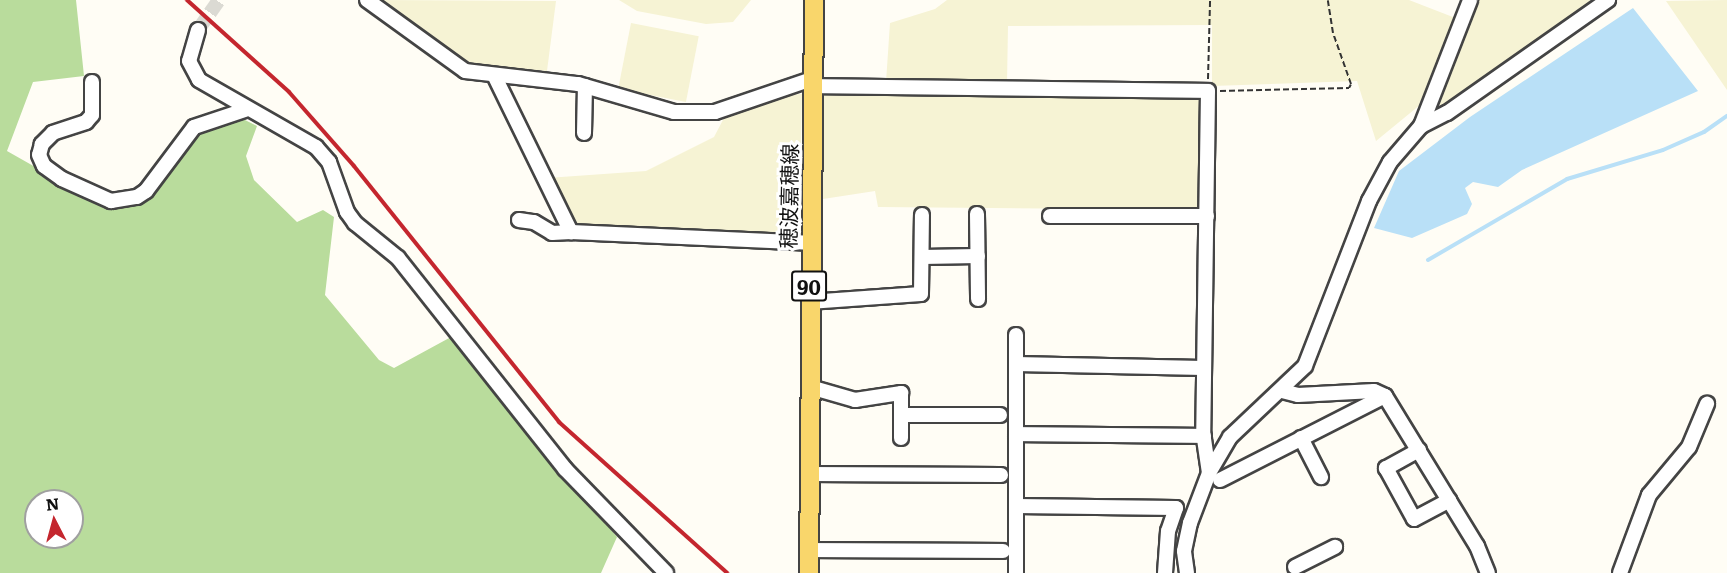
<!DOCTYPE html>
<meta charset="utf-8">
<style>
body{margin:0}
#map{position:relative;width:1727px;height:573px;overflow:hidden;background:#fffdf5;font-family:Literata,"Noto Sans JP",serif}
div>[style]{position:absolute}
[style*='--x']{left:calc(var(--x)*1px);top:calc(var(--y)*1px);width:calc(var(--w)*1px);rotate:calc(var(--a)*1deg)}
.farmland>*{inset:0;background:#f6f3d4;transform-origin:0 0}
.forest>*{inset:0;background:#b9dc9c}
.water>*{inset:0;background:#b9e0f7}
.stream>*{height:4px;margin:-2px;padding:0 2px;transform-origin:2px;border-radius:2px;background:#b9e0f7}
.minor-tunnel>*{height:14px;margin-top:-7px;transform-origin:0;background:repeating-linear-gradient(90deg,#dbdad3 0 14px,transparent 0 21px)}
.path>*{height:2px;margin-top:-1px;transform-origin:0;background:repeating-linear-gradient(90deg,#333 0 6px,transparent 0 9px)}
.roads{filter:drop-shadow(2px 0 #444) drop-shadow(-2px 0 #444) drop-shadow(0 2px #444) drop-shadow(0 -2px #444)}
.minor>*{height:14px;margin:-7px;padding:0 7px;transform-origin:7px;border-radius:7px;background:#fff}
.major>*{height:18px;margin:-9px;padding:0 9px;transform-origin:9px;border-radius:9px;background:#f9d66b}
.rail>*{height:4px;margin:-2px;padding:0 2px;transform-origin:2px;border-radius:2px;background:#c4262e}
span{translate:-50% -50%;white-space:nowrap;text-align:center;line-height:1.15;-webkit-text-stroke:6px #fff;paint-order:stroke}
.shield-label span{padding:2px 4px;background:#fff;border:2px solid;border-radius:4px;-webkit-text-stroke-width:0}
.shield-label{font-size:20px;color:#111;font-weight:700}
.street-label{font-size:21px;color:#111}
.north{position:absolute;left:24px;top:489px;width:60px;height:60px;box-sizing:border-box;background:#fff;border:2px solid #a0a0a0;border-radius:50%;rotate:354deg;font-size:16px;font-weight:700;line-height:24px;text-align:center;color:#111}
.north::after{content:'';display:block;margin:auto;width:21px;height:27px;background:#c4262e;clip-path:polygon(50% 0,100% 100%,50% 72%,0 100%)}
</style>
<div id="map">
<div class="farmland">
<div style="clip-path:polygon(379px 0,556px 1px,547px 71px,471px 65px)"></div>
<div style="clip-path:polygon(619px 0,751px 0,733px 22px,706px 24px,637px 11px)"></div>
<div style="clip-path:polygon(947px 0,1409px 0,1458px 19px,1464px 0,1599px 0,1446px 107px,1426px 100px,1376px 141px,1357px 81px,1212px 86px,1212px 25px,1008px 26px,1007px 83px,886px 82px,890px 23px,935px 9px)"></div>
<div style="clip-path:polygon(1727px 0,1727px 90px,1666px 1px)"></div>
<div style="left:631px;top:23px;width:69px;height:67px;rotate:11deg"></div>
<div style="clip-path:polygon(823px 92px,1204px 95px,1202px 210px,878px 207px,875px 191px,823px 199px)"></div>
<div style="clip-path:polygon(802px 94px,799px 238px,570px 226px,547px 178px,646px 171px,714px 137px,724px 118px,788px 95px)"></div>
</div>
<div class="forest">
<div style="clip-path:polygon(evenodd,0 0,76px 0,84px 76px,33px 82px,7px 151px,37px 168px,58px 185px,110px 206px,127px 205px,151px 197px,199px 131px,243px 119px,257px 126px,246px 156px,254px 180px,297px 222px,323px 210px,334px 217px,325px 295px,379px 360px,394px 368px,451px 337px,617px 537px,601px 573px,0 573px,0 0,36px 501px,72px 501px,72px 537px,36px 537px,36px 501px)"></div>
</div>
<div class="water">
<div style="clip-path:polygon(1633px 8px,1698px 91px,1522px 170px,1498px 187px,1473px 182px,1465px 188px,1472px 204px,1467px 214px,1412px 238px,1374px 228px,1399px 171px,1470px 117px)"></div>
</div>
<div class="stream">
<div style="--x:1428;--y:260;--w:161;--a:-30.2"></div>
<div style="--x:1567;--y:179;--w:100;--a:-16.8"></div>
<div style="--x:1663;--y:150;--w:45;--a:-23.7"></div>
<div style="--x:1704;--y:132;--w:28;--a:-35"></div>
</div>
<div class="minor-tunnel">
<div style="--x:198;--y:30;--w:37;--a:-55"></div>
</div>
<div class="path">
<div style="--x:1208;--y:79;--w:79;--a:-88.5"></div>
<div style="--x:1220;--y:91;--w:129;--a:-1.3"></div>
<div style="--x:1349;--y:88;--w:4;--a:-63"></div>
<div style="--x:1351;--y:84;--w:54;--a:-109.4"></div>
<div style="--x:1333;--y:33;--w:33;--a:-99"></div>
</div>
<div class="roads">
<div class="minor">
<div style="--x:367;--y:0;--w:121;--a:35.9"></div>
<div style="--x:465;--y:71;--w:114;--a:6.6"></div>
<div style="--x:578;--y:84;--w:100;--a:16.3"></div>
<div style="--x:674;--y:112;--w:41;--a:0"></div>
<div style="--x:715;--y:112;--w:102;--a:-18.8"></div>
<div style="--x:198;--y:30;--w:32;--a:106"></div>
<div style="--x:189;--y:61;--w:21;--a:62"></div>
<div style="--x:199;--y:80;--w:135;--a:29.8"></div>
<div style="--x:316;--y:147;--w:20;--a:49"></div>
<div style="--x:329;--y:162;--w:53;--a:70.2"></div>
<div style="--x:347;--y:212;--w:14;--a:54"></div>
<div style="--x:355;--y:223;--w:55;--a:39.1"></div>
<div style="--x:398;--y:258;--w:269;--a:51.6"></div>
<div style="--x:565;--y:469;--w:145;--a:45.8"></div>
<div style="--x:495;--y:77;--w:173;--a:63.9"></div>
<div style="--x:571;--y:232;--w:238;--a:2.6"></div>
<div style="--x:92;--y:82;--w:33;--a:90"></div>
<div style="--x:92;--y:115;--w:9;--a:131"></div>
<div style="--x:86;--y:122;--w:35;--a:162"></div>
<div style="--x:53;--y:133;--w:16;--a:135"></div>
<div style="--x:42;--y:144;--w:11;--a:105"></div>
<div style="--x:39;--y:155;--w:12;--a:66"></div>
<div style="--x:44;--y:166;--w:22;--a:36"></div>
<div style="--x:62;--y:179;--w:54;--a:24.2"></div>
<div style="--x:111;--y:201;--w:26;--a:-9"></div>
<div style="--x:137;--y:197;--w:11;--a:-34"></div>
<div style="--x:146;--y:191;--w:80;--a:-53.1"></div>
<div style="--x:194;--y:127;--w:54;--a:-18.4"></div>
<div style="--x:812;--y:86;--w:396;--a:0.7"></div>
<div style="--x:1208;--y:91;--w:341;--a:90.8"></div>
<div style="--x:1203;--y:432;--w:41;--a:81.7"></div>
<div style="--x:1421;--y:126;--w:29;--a:-27"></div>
<div style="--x:1447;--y:113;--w:197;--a:-35.1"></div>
<div style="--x:584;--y:133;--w:47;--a:-88.8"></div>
<div style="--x:977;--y:214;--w:85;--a:89.3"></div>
<div style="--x:1050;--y:216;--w:157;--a:0"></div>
<div style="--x:519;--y:220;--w:15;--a:8"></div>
<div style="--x:534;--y:222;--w:21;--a:31"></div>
<div style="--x:552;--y:233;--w:19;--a:-3"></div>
<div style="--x:922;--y:257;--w:56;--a:-1"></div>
<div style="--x:809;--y:302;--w:112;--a:-4.1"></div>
<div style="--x:921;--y:294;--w:79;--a:-89.3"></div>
<div style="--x:1016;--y:364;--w:187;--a:1.2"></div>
<div style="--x:810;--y:387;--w:47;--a:16.1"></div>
<div style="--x:855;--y:400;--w:47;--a:-8.7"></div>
<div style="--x:901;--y:393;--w:45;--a:90"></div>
<div style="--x:1282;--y:391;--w:16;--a:14"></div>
<div style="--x:1298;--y:395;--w:76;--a:-3"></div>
<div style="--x:1374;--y:391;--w:12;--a:24"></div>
<div style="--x:1385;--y:396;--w:176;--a:58.5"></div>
<div style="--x:1477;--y:546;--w:29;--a:68"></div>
<div style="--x:901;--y:415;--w:99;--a:0"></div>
<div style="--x:1016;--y:434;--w:188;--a:0.6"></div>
<div style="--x:1301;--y:438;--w:44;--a:62.9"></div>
<div style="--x:1419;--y:450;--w:38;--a:151"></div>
<div style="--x:1386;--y:468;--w:58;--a:61.2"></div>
<div style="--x:1414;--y:519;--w:40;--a:-28"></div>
<div style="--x:809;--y:474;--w:192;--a:0.3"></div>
<div style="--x:1220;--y:480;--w:185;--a:-27"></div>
<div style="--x:1016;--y:506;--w:160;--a:0.7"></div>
<div style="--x:1176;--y:508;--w:24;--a:109"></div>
<div style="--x:1168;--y:531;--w:42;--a:94.1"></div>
<div style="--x:810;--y:550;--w:193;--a:0.3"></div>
<div style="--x:1295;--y:567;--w:45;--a:-26.6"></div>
<div style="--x:1016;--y:573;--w:238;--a:-90"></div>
<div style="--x:1187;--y:573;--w:22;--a:-98"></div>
<div style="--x:1184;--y:551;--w:29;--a:-78"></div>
<div style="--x:1190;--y:523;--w:53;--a:-69.2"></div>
<div style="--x:1209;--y:473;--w:42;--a:-59.7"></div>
<div style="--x:1230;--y:437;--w:103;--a:-43.4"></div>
<div style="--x:1305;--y:366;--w:177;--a:-68.8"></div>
<div style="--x:1369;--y:201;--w:44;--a:-61.7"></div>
<div style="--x:1390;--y:162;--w:48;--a:-49.3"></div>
<div style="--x:1421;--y:126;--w:135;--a:-68.7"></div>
<div style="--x:1620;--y:573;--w:83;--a:-69.6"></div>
<div style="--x:1649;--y:495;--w:62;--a:-50.2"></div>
<div style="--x:1689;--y:447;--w:47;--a:-67.3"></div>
</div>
<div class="major">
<div style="--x:809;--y:573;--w:573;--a:-89.5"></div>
</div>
</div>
<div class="rail">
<div style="--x:187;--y:0;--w:137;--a:42"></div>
<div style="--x:289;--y:92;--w:98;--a:48.7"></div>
<div style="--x:354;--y:166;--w:328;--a:51.3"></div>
<div style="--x:559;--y:422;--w:226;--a:41.9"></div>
</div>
<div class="shield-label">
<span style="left:809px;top:286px">90</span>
</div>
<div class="street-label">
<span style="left:788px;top:196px;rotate:-89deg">穂波嘉穂線</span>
</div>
<div class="north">N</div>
</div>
